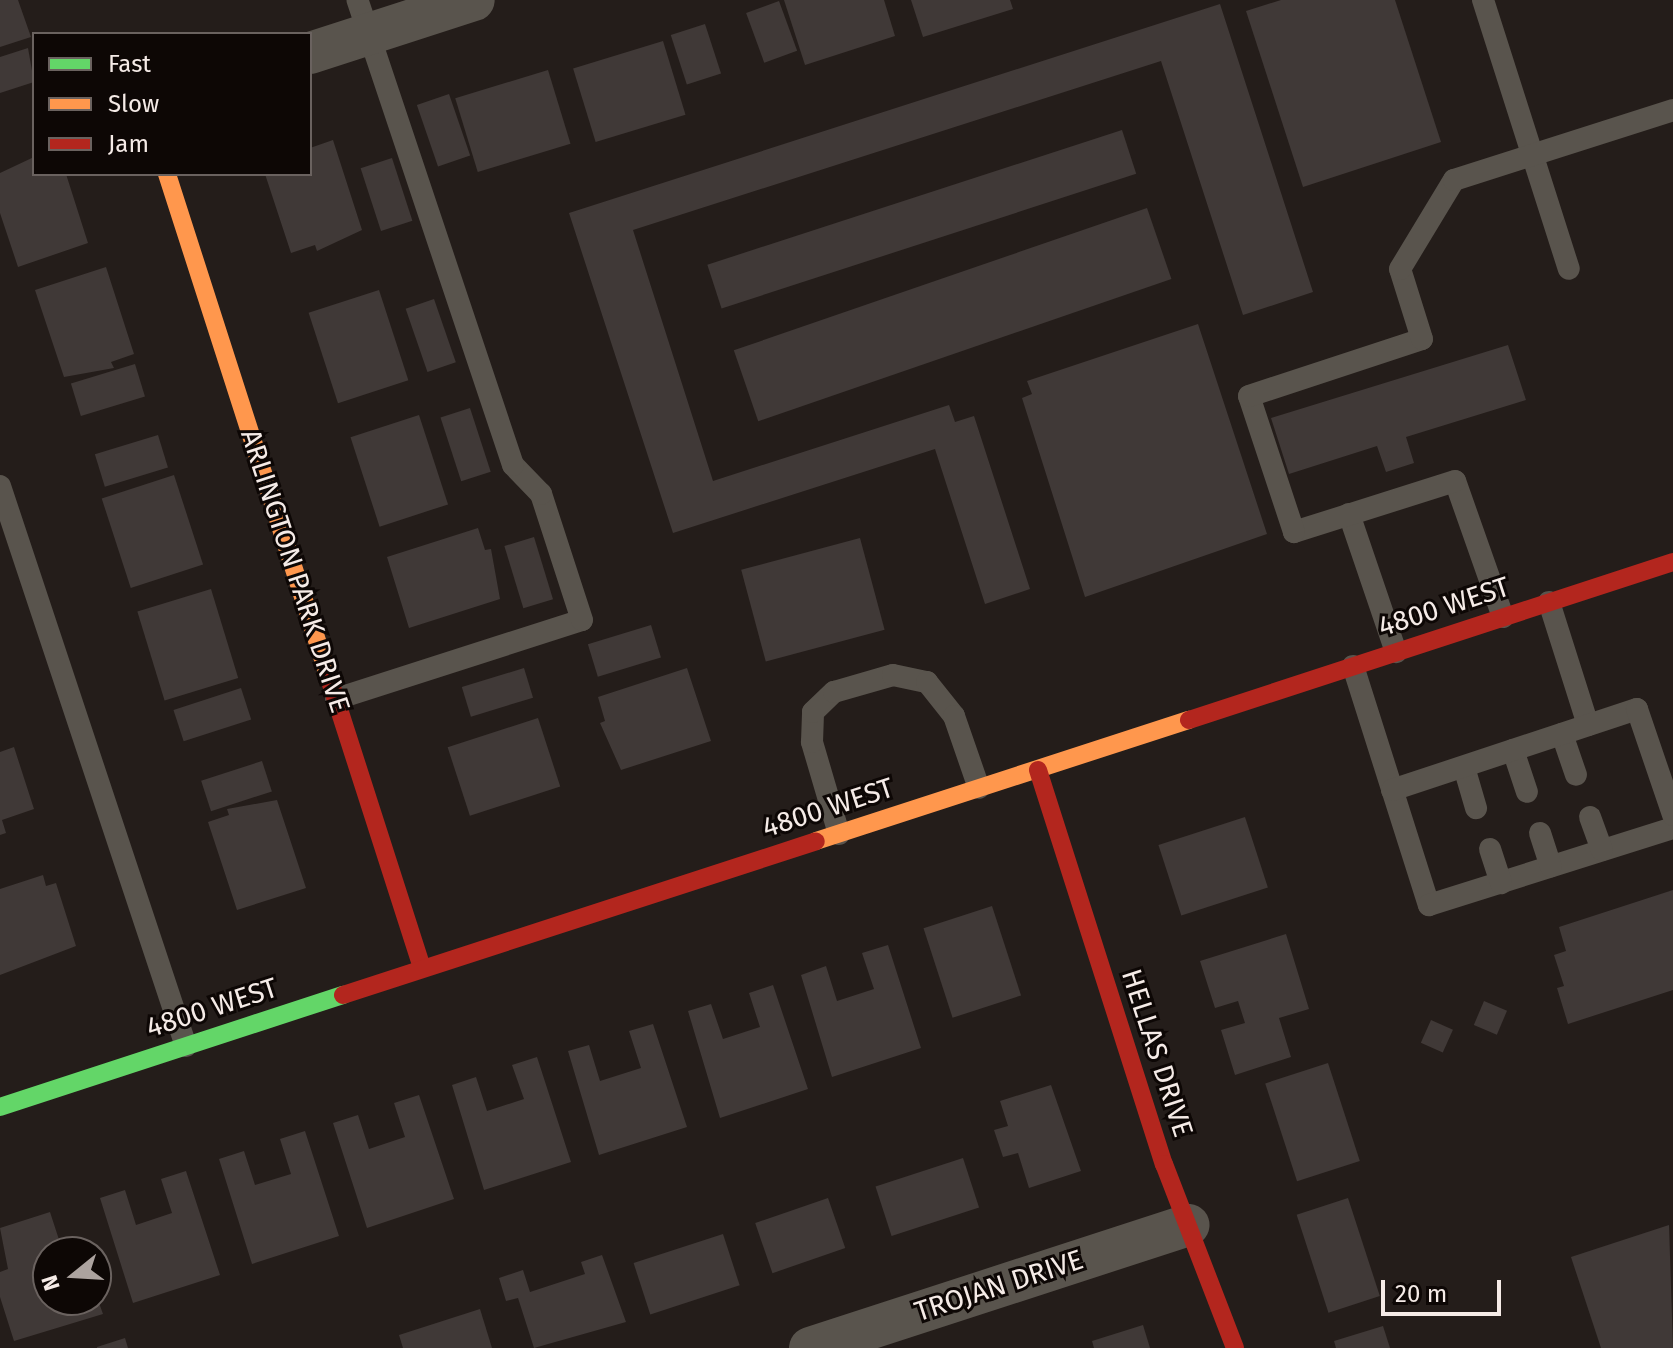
<!DOCTYPE html>
<style>
body{margin:0}
#map{position:relative;width:1673px;height:1348px;overflow:hidden;background:#241d1a;font-family:"Fira Sans",sans-serif}
div>[style]{position:absolute}
[style*='--x']{left:calc(var(--x)*1px);top:calc(var(--y)*1px);width:calc(var(--w)*1px);rotate:calc(var(--a)*1deg)}
.building>*{inset:0;background:#403937;transform-origin:0 0}
.lane>*{height:22px;margin:-11px;padding:0 11px;transform-origin:11px;border-radius:11px;background:#59544d}
.street>*{height:42px;margin:-21px;padding:0 21px;transform-origin:21px;border-radius:21px;background:#59544d}
.fast>*{height:18px;margin:-9px;padding:0 9px;transform-origin:9px;border-radius:9px;background:#63d668}
.slow>*{height:18px;margin:-9px;padding:0 9px;transform-origin:9px;border-radius:9px;background:#ff974d}
.jam>*{height:18px;margin:-9px;padding:0 9px;transform-origin:9px;border-radius:9px;background:#b3261e}
span{translate:-50% -50%;white-space:nowrap;text-align:center;line-height:1.15;-webkit-text-stroke:6px #0d0705;paint-order:stroke}
.street-label{font-size:28px;color:#f5ebe7}
.legend{position:absolute;left:32px;top:32px;width:280px;height:144px;box-sizing:border-box;background:#0d0705;border:2px solid #6a625f;margin:0;padding:10px 14px;list-style:none;font-size:24px;color:#f5ebe7}
.legend li{display:flex;align-items:center;gap:16px;height:40px}
.legend b{width:40px;border:2px solid #6a625f}
.north{position:absolute;left:32px;top:1236px;width:80px;height:80px;box-sizing:border-box;background:#0d0705;border:2px solid #6a625f;border-radius:50%;rotate:252deg;font-size:22px;font-weight:700;line-height:32px;text-align:center;color:#f5ebe7}
.north::after{content:'';display:block;margin:auto;width:28px;height:36px;background:#aca39f;clip-path:polygon(50% 0,100% 100%,50% 72%,0 100%)}
.scale{position:absolute;left:1381px;top:1280px;width:120px;height:36px;box-sizing:border-box;border:4px solid #f5ebe7;border-top:0;padding-left:10px;font-size:24px;line-height:28px;white-space:nowrap;color:#f5ebe7;-webkit-text-stroke:6px #0d0705;paint-order:stroke}
</style>
<div id="map">
<div class="building">
<div style="clip-path:polygon(0 0,18px 0,31px 37px,0 47px)"></div>
<div style="clip-path:polygon(784px 0,884px 0,895px 36px,805px 65px)"></div>
<div style="clip-path:polygon(911px 0,1010px 0,1013px 9px,923px 37px)"></div>
<div style="clip-path:polygon(1281px 0,1395px 0,1441px 142px,1303px 187px,1246px 11px)"></div>
<div style="left:779px;top:1px;width:53px;height:35px;rotate:70deg"></div>
<div style="clip-path:polygon(1220px 4px,1313px 292px,1243px 315px,1161px 61px,633px 230px,713px 481px,949px 405px,955px 422px,974px 416px,1030px 589px,985px 604px,935px 449px,673px 533px,569px 213px)"></div>
<div style="left:705px;top:24px;width:52px;height:36px;rotate:72deg"></div>
<div style="left:663px;top:41px;width:77px;height:94px;rotate:73deg"></div>
<div style="clip-path:polygon(28px 48px,34px 82px,0 93px,0 57px)"></div>
<div style="left:548px;top:70px;width:77px;height:97px;rotate:73deg"></div>
<div style="left:449px;top:94px;width:65px;height:34px;rotate:71deg"></div>
<div style="left:1122px;top:130px;width:46px;height:436px;rotate:72deg"></div>
<div style="clip-path:polygon(333px 140px,362px 230px,317px 251px,315px 245px,291px 253px,265px 174px,310px 174px,310px 148px)"></div>
<div style="clip-path:polygon(34px 157px,34px 174px,66px 174px,88px 243px,18px 267px,0 213px,0 173px)"></div>
<div style="left:392px;top:158px;width:66px;height:33px;rotate:72deg"></div>
<div style="left:1147px;top:208px;width:75px;height:437px;rotate:71deg"></div>
<div style="clip-path:polygon(106px 267px,134px 354px,111px 362px,114px 368px,64px 377px,35px 290px)"></div>
<div style="left:379px;top:290px;width:95px;height:74px;rotate:72deg"></div>
<div style="left:434px;top:299px;width:67px;height:30px;rotate:71deg"></div>
<div style="clip-path:polygon(1198px 324px,1267px 534px,1085px 597px,1022px 398px,1032px 394px,1027px 381px)"></div>
<div style="clip-path:polygon(1508px 345px,1526px 400px,1406px 437px,1414px 463px,1386px 472px,1377px 446px,1289px 474px,1271px 418px)"></div>
<div style="left:135px;top:364px;width:34px;height:67px;rotate:73deg"></div>
<div style="left:470px;top:408px;width:67px;height:31px;rotate:72deg"></div>
<div style="left:419px;top:415px;width:94px;height:72px;rotate:72deg"></div>
<div style="left:158px;top:435px;width:34px;height:66px;rotate:73deg"></div>
<div style="left:174px;top:475px;width:94px;height:76px;rotate:72deg"></div>
<div style="clip-path:polygon(478px 528px,485px 550px,491px 549px,500px 599px,409px 628px,387px 557px)"></div>
<div style="left:534px;top:537px;width:65px;height:31px;rotate:73deg"></div>
<div style="left:860px;top:538px;width:95px;height:123px;rotate:75deg"></div>
<div style="left:211px;top:589px;width:93px;height:77px;rotate:73deg"></div>
<div style="left:651px;top:625px;width:34px;height:66px;rotate:73deg"></div>
<div style="left:524px;top:668px;width:31px;height:65px;rotate:73deg"></div>
<div style="clip-path:polygon(687px 668px,711px 741px,621px 770px,600px 723px,605px 721px,598px 697px)"></div>
<div style="left:241px;top:688px;width:33px;height:71px;rotate:72deg"></div>
<div style="left:538px;top:718px;width:72px;height:95px;rotate:72deg"></div>
<div style="clip-path:polygon(14px 747px,34px 809px,2px 820px,6px 833px,0 835px,0 752px)"></div>
<div style="left:262px;top:761px;width:32px;height:64px;rotate:72deg"></div>
<div style="clip-path:polygon(277px 800px,306px 888px,237px 910px,208px 822px,229px 815px,227px 809px)"></div>
<div style="left:1245px;top:817px;width:74px;height:91px;rotate:72deg"></div>
<div style="clip-path:polygon(43px 875px,46px 886px,56px 883px,76px 946px,0 975px,0 889px)"></div>
<div style="clip-path:polygon(1673px 890px,1673px 990px,1568px 1024px,1557px 988px,1564px 986px,1554px 955px,1566px 951px,1559px 927px)"></div>
<div style="left:992px;top:906px;width:94px;height:72px;rotate:72deg"></div>
<div style="clip-path:polygon(1286px 934px,1309px 1009px,1279px 1018px,1291px 1057px,1235px 1075px,1221px 1030px,1245px 1023px,1238px 1001px,1215px 1008px,1200px 961px)"></div>
<div style="clip-path:polygon(888px 945px,921px 1048px,832px 1077px,801px 975px,826px 966px,837px 1001px,874px 989px,862px 953px)"></div>
<div style="clip-path:polygon(773px 985px,808px 1089px,720px 1118px,688px 1011px,711px 1004px,723px 1039px,760px 1027px,749px 993px)"></div>
<div style="left:1484px;top:1001px;width:25px;height:26px;rotate:23deg"></div>
<div style="left:1431px;top:1020px;width:24px;height:25px;rotate:24deg"></div>
<div style="clip-path:polygon(653px 1024px,687px 1127px,599px 1155px,568px 1051px,589px 1045px,600px 1081px,641px 1068px,629px 1031px)"></div>
<div style="clip-path:polygon(537px 1057px,571px 1162px,484px 1190px,452px 1085px,476px 1077px,487px 1111px,524px 1099px,512px 1065px)"></div>
<div style="left:1328px;top:1063px;width:103px;height:66px;rotate:72deg"></div>
<div style="clip-path:polygon(1051px 1085px,1081px 1171px,1029px 1188px,1018px 1153px,1003px 1157px,994px 1130px,1008px 1126px,1000px 1101px)"></div>
<div style="clip-path:polygon(419px 1095px,454px 1199px,367px 1228px,333px 1123px,358px 1115px,369px 1149px,405px 1137px,394px 1103px)"></div>
<div style="clip-path:polygon(305px 1131px,339px 1236px,252px 1264px,219px 1159px,244px 1151px,255px 1185px,291px 1174px,280px 1139px)"></div>
<div style="left:963px;top:1158px;width:52px;height:92px;rotate:72deg"></div>
<div style="clip-path:polygon(186px 1171px,220px 1275px,133px 1303px,100px 1198px,125px 1190px,136px 1225px,172px 1213px,161px 1179px)"></div>
<div style="left:828px;top:1198px;width:53px;height:77px;rotate:71deg"></div>
<div style="left:1348px;top:1198px;width:103px;height:54px;rotate:72deg"></div>
<div style="clip-path:polygon(50px 1212px,63px 1252px,48px 1252px,48px 1300px,98px 1300px,103px 1314px,14px 1341px,0 1297px,0 1272px,8px 1269px,0 1228px)"></div>
<div style="clip-path:polygon(1669px 1225px,1673px 1348px,1601px 1348px,1571px 1257px)"></div>
<div style="left:723px;top:1234px;width:54px;height:94px;rotate:72deg"></div>
<div style="clip-path:polygon(602px 1255px,626px 1322px,534px 1348px,518px 1298px,506px 1301px,499px 1278px,523px 1270px,530px 1292px,585px 1274px,581px 1262px)"></div>
<div style="clip-path:polygon(480px 1309px,492px 1348px,403px 1348px,399px 1335px)"></div>
<div style="clip-path:polygon(1143px 1325px,1150px 1348px,1094px 1348px,1092px 1341px)"></div>
<div style="clip-path:polygon(1383px 1326px,1390px 1348px,1336px 1348px,1334px 1341px)"></div>
<div style="clip-path:polygon(125px 1338px,128px 1348px,97px 1348px,97px 1347px)"></div>
</div>
<div class="lane">
<div style="--x:1483;--y:0;--w:282;--a:72.3"></div>
<div style="--x:0;--y:486;--w:590;--a:71.63"></div>
<div style="--x:1349;--y:514;--w:146;--a:71.2"></div>
<div style="--x:1549;--y:602;--w:129;--a:72.4"></div>
<div style="--x:1503;--y:617;--w:144;--a:-109.4"></div>
<div style="--x:1455;--y:481;--w:169;--a:162.4"></div>
<div style="--x:1294;--y:532;--w:143;--a:-108.3"></div>
<div style="--x:1249;--y:396;--w:182;--a:-18.2"></div>
<div style="--x:1422;--y:339;--w:73;--a:-107.4"></div>
<div style="--x:1400;--y:269;--w:104;--a:-58.8"></div>
<div style="--x:1454;--y:180;--w:230;--a:-17.7"></div>
<div style="--x:1353;--y:666;--w:251;--a:72.4"></div>
<div style="--x:1429;--y:905;--w:256;--a:-17.5"></div>
<div style="--x:336;--y:699;--w:258;--a:-17.8"></div>
<div style="--x:582;--y:620;--w:133;--a:-108"></div>
<div style="--x:541;--y:494;--w:40;--a:-134"></div>
<div style="--x:513;--y:465;--w:490;--a:-108.5"></div>
<div style="--x:1562;--y:734;--w:43;--a:71.1"></div>
<div style="--x:1513;--y:750;--w:44;--a:71.6"></div>
<div style="--x:1464;--y:767;--w:43;--a:73.7"></div>
<div style="--x:1392;--y:790;--w:258;--a:-18.3"></div>
<div style="--x:1637;--y:709;--w:112;--a:71.2"></div>
<div style="--x:1590;--y:817;--w:35;--a:70"></div>
<div style="--x:1540;--y:833;--w:35;--a:72"></div>
<div style="--x:839;--y:834;--w:96;--a:-106.4"></div>
<div style="--x:812;--y:742;--w:30;--a:-88"></div>
<div style="--x:813;--y:712;--w:29;--a:-44"></div>
<div style="--x:834;--y:692;--w:61;--a:-16.1"></div>
<div style="--x:893;--y:675;--w:35;--a:12"></div>
<div style="--x:927;--y:682;--w:43;--a:51.5"></div>
<div style="--x:954;--y:716;--w:76;--a:70.9"></div>
<div style="--x:1490;--y:849;--w:36;--a:72"></div>
</div>
<div class="street">
<div style="--x:310;--y:53;--w:172;--a:-17.9"></div>
<div style="--x:810;--y:1348;--w:398;--a:-18"></div>
</div>
<div class="fast">
<div style="--x:0;--y:1107;--w:361;--a:-18.1"></div>
</div>
<div class="slow">
<div style="--x:167;--y:174;--w:529;--a:72.18"></div>
<div style="--x:816;--y:841;--w:392;--a:-18"></div>
</div>
<div class="jam">
<div style="--x:329;--y:678;--w:305;--a:72.2"></div>
<div style="--x:1189;--y:720;--w:509;--a:-18.08"></div>
<div style="--x:1038;--y:770;--w:414;--a:72.3"></div>
<div style="--x:1164;--y:1164;--w:197;--a:68.9"></div>
<div style="--x:343;--y:995;--w:497;--a:-18"></div>
</div>
<div class="street-label">
<span style="left:295px;top:571px;rotate:72deg">ARLINGTON PARK DRIVE</span>
<span style="left:1444px;top:607px;rotate:-18deg">4800 WEST</span>
<span style="left:828px;top:808px;rotate:-18deg">4800 WEST</span>
<span style="left:212px;top:1008px;rotate:-18deg">4800 WEST</span>
<span style="left:1157px;top:1053px;rotate:72deg">HELLAS DRIVE</span>
<span style="left:999px;top:1286px;rotate:-18deg">TROJAN DRIVE</span>
</div>
<ul class="legend">
<li><b style="height:10px;background:#63d668"></b>Fast</li>
<li><b style="height:10px;background:#ff974d"></b>Slow</li>
<li><b style="height:10px;background:#b3261e"></b>Jam</li>
</ul>
<div class="north">N</div>
<div class="scale">20 m</div>
</div>
